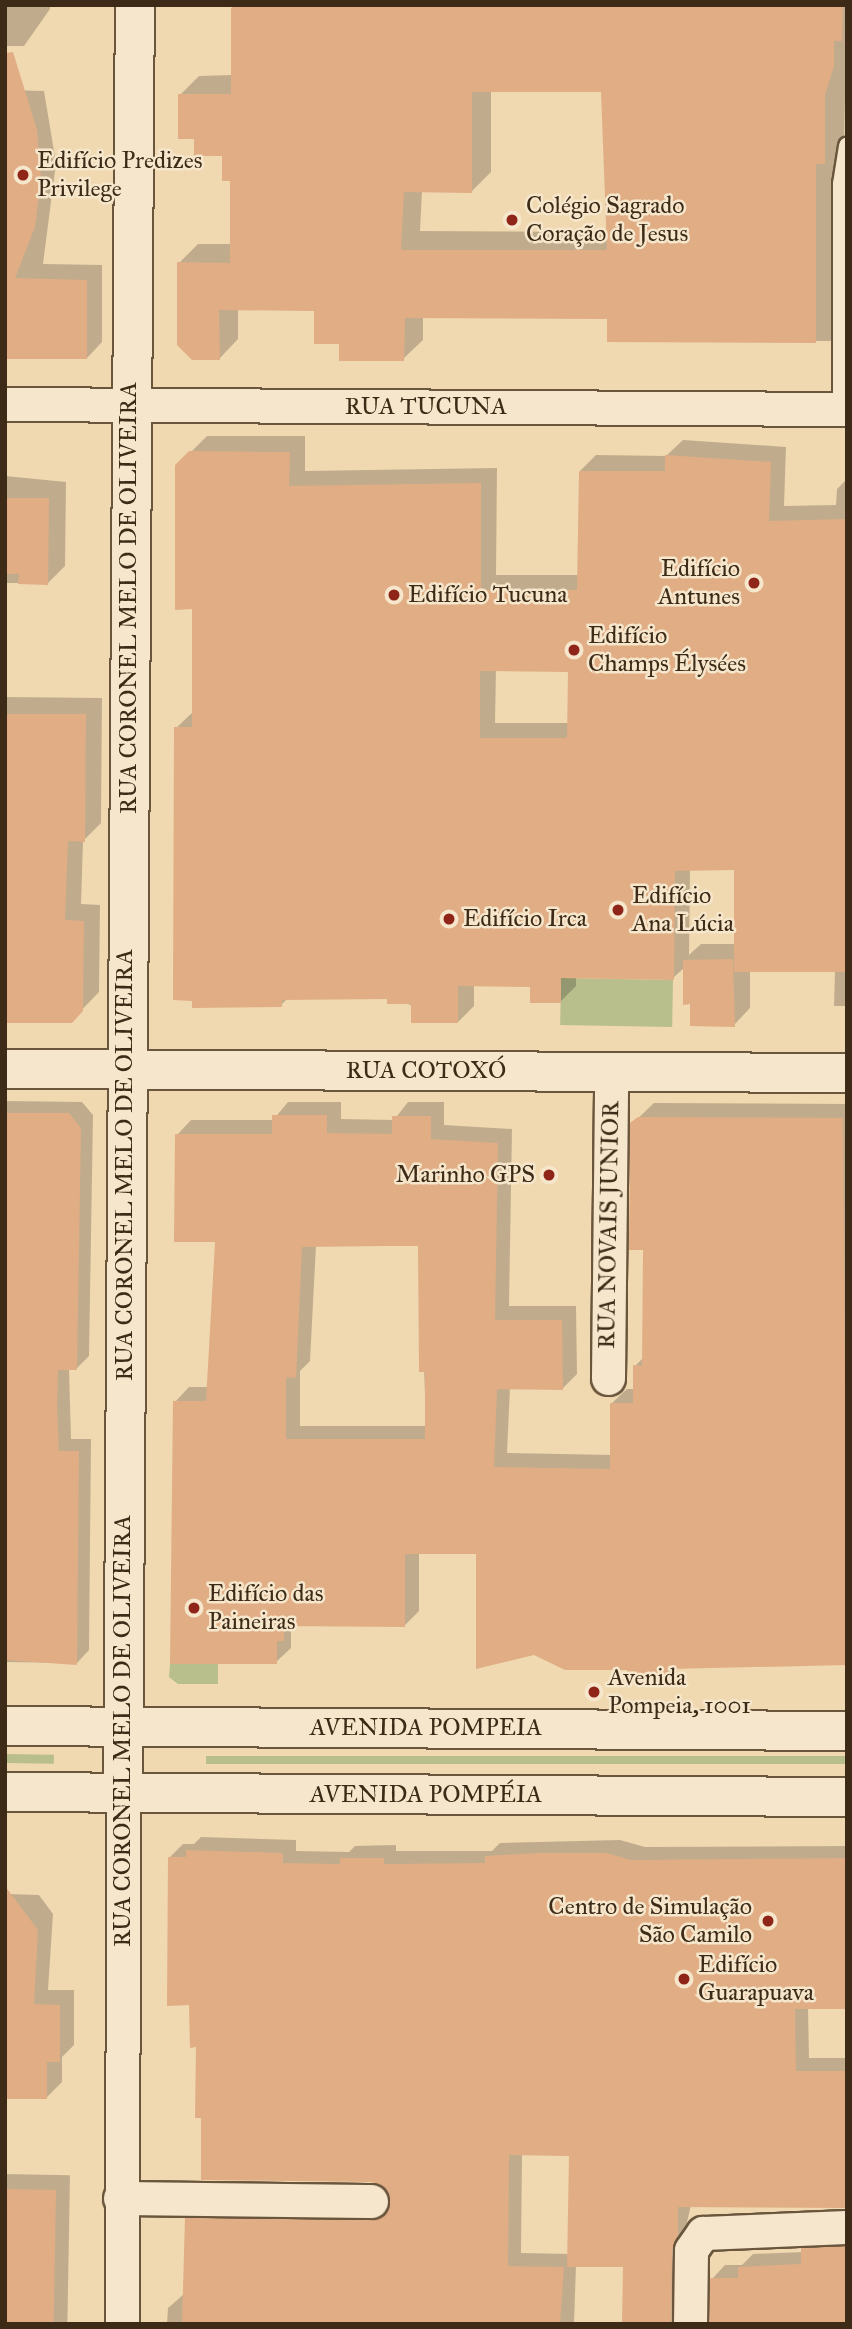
<!DOCTYPE html>
<meta charset="utf-8">
<style>
body{margin:0}
#map{position:relative;width:852px;height:2329px;overflow:hidden;background:#f0d8b0;font-family:"IM FELL Great Primer",serif}
div>[style]{position:absolute}
[style*='--x']{left:calc(var(--x)*1px);top:calc(var(--y)*1px);width:calc(var(--w)*1px);rotate:calc(var(--a)*1deg)}
.green>*{inset:0;background:#b8bf8c;transform-origin:0 0}
.shadow>*{inset:0;background:#0003;transform-origin:0 0}
.building>*{inset:0;background:#e0ad85;transform-origin:0 0}
.roads{filter:drop-shadow(2px 0 #6a563d) drop-shadow(-2px 0 #6a563d) drop-shadow(0 2px #6a563d) drop-shadow(0 -2px #6a563d)}
.service>*{height:16px;margin:-8px;padding:0 8px;transform-origin:8px;border-radius:8px;background:#f5e6cc}
.minor>*{height:33px;margin:-16.5px;padding:0 16.5px;transform-origin:16.5px;border-radius:16.5px;background:#f5e6cc}
.tertiary>*{height:38px;margin:-19px;padding:0 19px;transform-origin:19px;border-radius:19px;background:#f5e6cc}
.secondary>*{height:38px;margin:-19px;padding:0 19px;transform-origin:19px;border-radius:19px;background:#f5e6cc}
.dots>*{width:19px;height:19px;translate:-50% -50%;box-sizing:border-box;border:4px solid #f5e6cc;border-radius:50%}
span{translate:-50% -50%;white-space:nowrap;text-align:center;line-height:1.15;-webkit-text-stroke:5px #f5e6cc;paint-order:stroke}
.poi-label{font-size:24px;color:#3d2b17}
.left{translate:0 -50%;text-align:left}
.right{translate:-100% -50%;text-align:right}
.street-label{font-size:24px;color:#3d2b17}
.frame{position:absolute;inset:0;border:7px solid #3d2b17;pointer-events:none}
</style>
<div id="map">
<div class="green">
<div style="left:561px;top:978px;width:112px;height:47px;rotate:1deg"></div>
<div style="clip-path:polygon(170px 1664px,218px 1664px,218px 1684px,178px 1684px,169px 1677px)"></div>
<div style="left:5px;top:1754px;width:49px;height:9px;rotate:1deg"></div>
<div style="left:206px;top:1756px;width:641px;height:8px"></div>
</div>
<div class="shadow">
<div style="clip-path:polygon(5px 5px,50px 5px,50px 9px,24px 46px,5px 46px)"></div>
<div style="clip-path:polygon(evenodd,236px 5px,847px 5px,843px 192px,847px 324px,830px 341px,608px 340px,608px 317px,423px 317px,423px 340px,403px 359px,341px 342px,316px 309px,238px 309px,238px 339px,219px 359px,179px 263px,198px 244px,231px 244px,232px 179px,224px 154px,196px 137px,180px 95px,199px 76px,232px 75px,236px 5px,491px 90px,602px 90px,609px 232px,420px 231px,422px 190px,472px 191px,491px 172px,491px 90px)"></div>
<div style="clip-path:polygon(5px 90px,44px 91px,56px 163px,43px 264px,102px 265px,102px 342px,87px 358px,5px 357px)"></div>
<div style="clip-path:polygon(evenodd,207px 436px,305px 436px,305px 471px,497px 468px,496px 575px,579px 575px,580px 471px,596px 455px,666px 456px,683px 440px,786px 447px,784px 506px,836px 505px,837px 489px,847px 479px,847px 1006px,834px 1006px,835px 970px,750px 970px,750px 1008px,734px 1025px,692px 1002px,685px 967px,673px 978px,576px 977px,576px 986px,560px 1002px,532px 985px,474px 984px,474px 1006px,458px 1022px,388px 997px,288px 998px,281px 1005px,193px 999px,176px 728px,194px 711px,194px 608px,177px 466px,207px 436px,496px 669px,569px 670px,569px 723px,495px 723px,496px 669px,207px 436px,736px 868px,736px 944px,701px 944px,689px 955px,690px 869px,736px 868px)"></div>
<div style="clip-path:polygon(5px 476px,66px 482px,65px 566px,48px 583px,5px 583px)"></div>
<div style="clip-path:polygon(5px 697px,102px 698px,101px 823px,83px 841px,81px 904px,100px 905px,99px 992px,71px 1021px,5px 1020px)"></div>
<div style="clip-path:polygon(5px 1101px,82px 1102px,93px 1115px,89px 1356px,77px 1368px,69px 1368px,71px 1439px,91px 1439px,89px 1650px,77px 1663px,5px 1662px)"></div>
<div style="clip-path:polygon(evenodd,288px 1102px,341px 1102px,341px 1119px,394px 1120px,408px 1102px,444px 1102px,444px 1125px,512px 1129px,509px 1306px,576px 1306px,577px 1374px,562px 1389px,510px 1388px,507px 1453px,612px 1455px,612px 1403px,627px 1389px,634px 1389px,635px 1366px,644px 1357px,644px 1248px,632px 1124px,654px 1103px,847px 1104px,847px 1664px,678px 1667px,667px 1678px,629px 1668px,478px 1553px,419px 1552px,419px 1611px,405px 1625px,298px 1624px,291px 1632px,291px 1648px,276px 1662px,175px 1402px,189px 1387px,208px 1387px,217px 1240px,177px 1135px,191px 1120px,273px 1120px,288px 1102px,420px 1244px,426px 1426px,300px 1426px,300px 1371px,310px 1361px,316px 1245px,420px 1244px)"></div>
<div style="clip-path:polygon(evenodd,201px 1837px,296px 1840px,296px 1851px,349px 1852px,355px 1846px,396px 1845px,396px 1851px,492px 1851px,500px 1843px,620px 1840px,645px 1847px,847px 1846px,847px 2007px,808px 2007px,809px 2058px,847px 2058px,847px 2206px,691px 2205px,684px 2235px,692px 2324px,624px 2324px,624px 2265px,576px 2265px,574px 2324px,167px 2324px,168px 2308px,184px 2294px,187px 2219px,200px 2205px,386px 2208px,392px 2200px,383px 2183px,203px 2116px,198px 2046px,169px 1858px,183px 1844px,194px 1844px,201px 1837px,522px 2153px,570px 2154px,569px 2254px,521px 2253px,522px 2153px)"></div>
<div style="clip-path:polygon(5px 1843px,7px 1894px,39px 1895px,53px 1914px,48px 1990px,74px 1990px,74px 2045px,62px 2057px,62px 2082px,47px 2097px,5px 2097px)"></div>
<div style="left:5px;top:2174px;width:65px;height:150px;rotate:1deg"></div>
<div style="clip-path:polygon(847px 2233px,847px 2324px,709px 2324px,712px 2279px,725px 2265px,742px 2265px,753px 2254px,803px 2252px,816px 2235px)"></div>
</div>
<div class="building">
<div style="clip-path:polygon(evenodd,236px 5px,843px 5px,842px 41px,834px 41px,834px 66px,825px 95px,825px 164px,816px 164px,816px 343px,607px 342px,607px 319px,405px 318px,404px 361px,339px 361px,339px 344px,314px 344px,314px 311px,219px 310px,220px 360px,192px 360px,177px 345px,177px 262px,230px 263px,230px 181px,222px 181px,222px 156px,194px 156px,194px 139px,178px 139px,178px 94px,231px 94px,231px 8px,236px 5px,472px 92px,601px 92px,607px 250px,401px 250px,404px 192px,472px 193px,472px 92px)"></div>
<div style="clip-path:polygon(13px 52px,37px 130px,41px 179px,35px 227px,15px 278px,87px 280px,87px 359px,5px 359px,5px 53px)"></div>
<div style="clip-path:polygon(evenodd,189px 451px,290px 452px,289px 486px,481px 483px,481px 590px,577px 590px,579px 471px,665px 471px,665px 455px,771px 462px,769px 521px,847px 519px,847px 972px,734px 972px,734px 870px,675px 871px,674px 980px,561px 978px,561px 1003px,530px 1003px,530px 987px,458px 986px,458px 1023px,411px 1023px,411px 1004px,387px 1004px,387px 999px,282px 1000px,282px 1007px,192px 1008px,192px 1001px,173px 1000px,174px 727px,192px 727px,192px 609px,175px 610px,175px 465px,189px 451px,480px 671px,568px 672px,567px 738px,480px 738px,480px 671px)"></div>
<div style="clip-path:polygon(5px 498px,49px 498px,48px 585px,18px 584px,19px 574px,5px 574px)"></div>
<div style="clip-path:polygon(5px 714px,86px 714px,85px 842px,68px 841px,65px 920px,84px 921px,83px 1011px,72px 1023px,5px 1023px)"></div>
<div style="clip-path:polygon(733px 959px,735px 1027px,690px 1026px,690px 1004px,683px 1005px,683px 960px)"></div>
<div style="clip-path:polygon(5px 1113px,69px 1113px,81px 1128px,77px 1370px,58px 1370px,57px 1407px,59px 1451px,79px 1451px,77px 1665px,5px 1660px)"></div>
<div style="clip-path:polygon(evenodd,272px 1115px,327px 1115px,327px 1133px,392px 1134px,392px 1116px,431px 1116px,431px 1139px,498px 1143px,495px 1320px,562px 1320px,563px 1390px,497px 1389px,494px 1467px,610px 1469px,610px 1403px,633px 1403px,633px 1365px,642px 1366px,643px 1250px,629px 1250px,630px 1123px,638px 1117px,843px 1118px,847px 1665px,668px 1669px,668px 1679px,626px 1679px,627px 1670px,565px 1670px,534px 1655px,476px 1669px,476px 1554px,405px 1554px,405px 1627px,284px 1626px,284px 1641px,277px 1641px,277px 1664px,170px 1664px,173px 1401px,206px 1401px,215px 1242px,174px 1242px,175px 1134px,272px 1134px,272px 1115px,385px 1246px,418px 1246px,419px 1372px,425px 1372px,425px 1439px,286px 1439px,286px 1377px,296px 1378px,302px 1247px,385px 1246px)"></div>
<div style="clip-path:polygon(186px 1850px,283px 1853px,283px 1863px,340px 1864px,340px 1858px,384px 1858px,384px 1864px,485px 1863px,485px 1856px,539px 1853px,606px 1853px,631px 1860px,847px 1858px,847px 2009px,795px 2009px,796px 2071px,847px 2071px,847px 2208px,678px 2207px,678px 2235px,672px 2250px,671px 2324px,622px 2324px,623px 2267px,567px 2267px,569px 2156px,509px 2155px,508px 2266px,564px 2267px,560px 2324px,182px 2324px,185px 2218px,371px 2220px,387px 2211px,390px 2201px,381px 2185px,371px 2182px,201px 2180px,201px 2118px,195px 2118px,196px 2047px,190px 2048px,189px 2005px,167px 2006px,168px 1857px,186px 1857px)"></div>
<div style="clip-path:polygon(5px 1886px,38px 1930px,34px 2004px,60px 2005px,60px 2062px,47px 2062px,47px 2099px,5px 2099px)"></div>
<div style="left:5px;top:2189px;width:51px;height:135px;rotate:1deg"></div>
<div style="clip-path:polygon(847px 2246px,847px 2324px,709px 2324px,710px 2278px,738px 2278px,738px 2267px,801px 2264px,801px 2248px)"></div>
</div>
<div class="roads">
<div class="service">
<div style="--x:841;--y:409;--w:225;--a:-90"></div>
<div style="--x:841;--y:184;--w:39;--a:-81"></div>
</div>
<div class="minor">
<div style="--x:5;--y:404;--w:842;--a:0.34"></div>
<div style="--x:608;--y:1378;--w:306;--a:-89.4"></div>
<div style="--x:120;--y:2198;--w:251;--a:0.7"></div>
<div style="--x:122;--y:2324;--w:531;--a:-89.89"></div>
<div style="--x:690;--y:2324;--w:74;--a:-89.2"></div>
<div style="--x:691;--y:2250;--w:21;--a:-55"></div>
<div style="--x:703;--y:2233;--w:144;--a:-2.4"></div>
</div>
<div class="tertiary">
<div style="--x:5;--y:1069;--w:842;--a:0.27"></div>
<div style="--x:123;--y:1793;--w:1788;--a:-89.62"></div>
</div>
<div class="secondary">
<div style="--x:5;--y:1726;--w:842;--a:0.34"></div>
<div style="--x:5;--y:1792;--w:842;--a:0.34"></div>
</div>
</div>
<div class="dots">
<div style="left:23px;top:175px;background:#8f2418"></div>
<div style="left:512px;top:220px;background:#8f2418"></div>
<div style="left:754px;top:583px;background:#8f2418"></div>
<div style="left:394px;top:595px;background:#8f2418"></div>
<div style="left:574px;top:650px;background:#8f2418"></div>
<div style="left:618px;top:910px;background:#8f2418"></div>
<div style="left:449px;top:919px;background:#8f2418"></div>
<div style="left:549px;top:1175px;background:#8f2418"></div>
<div style="left:194px;top:1608px;background:#8f2418"></div>
<div style="left:594px;top:1692px;background:#8f2418"></div>
<div style="left:768px;top:1921px;background:#8f2418"></div>
<div style="left:684px;top:1979px;background:#8f2418"></div>
</div>
<div class="poi-label">
<span class="left" style="left:37px;top:175px">Edifício Predizes<br>Privilege</span>
<span class="left" style="left:526px;top:220px">Colégio Sagrado<br>Coração de Jesus</span>
<span class="right" style="left:740px;top:583px">Edifício<br>Antunes</span>
<span class="left" style="left:408px;top:595px">Edifício Tucuna</span>
<span class="left" style="left:588px;top:650px">Edifício<br>Champs Élysées</span>
<span class="left" style="left:632px;top:910px">Edifício<br>Ana Lúcia</span>
<span class="left" style="left:463px;top:919px">Edifício Irca</span>
<span class="right" style="left:535px;top:1175px">Marinho GPS</span>
<span class="left" style="left:208px;top:1608px">Edifício das<br>Paineiras</span>
<span class="left" style="left:608px;top:1692px">Avenida<br>Pompeia, 1001</span>
<span class="right" style="left:752px;top:1921px">Centro de Simulação<br>São Camilo</span>
<span class="left" style="left:698px;top:1979px">Edifício<br>Guarapuava</span>
</div>
<div class="street-label">
<span style="left:426px;top:407px">RUA TUCUNA</span>
<span style="left:129px;top:598px;rotate:-90deg">RUA CORONEL MELO DE OLIVEIRA</span>
<span style="left:426px;top:1071px">RUA COTOXÓ</span>
<span style="left:125px;top:1165px;rotate:-90deg">RUA CORONEL MELO DE OLIVEIRA</span>
<span style="left:609px;top:1225px;rotate:-89deg">RUA NOVAIS JUNIOR</span>
<span style="left:426px;top:1728px">AVENIDA POMPEIA</span>
<span style="left:123px;top:1731px;rotate:-90deg">RUA CORONEL MELO DE OLIVEIRA</span>
<span style="left:426px;top:1795px">AVENIDA POMPÉIA</span>
</div>
<div class="frame"></div>
</div>
